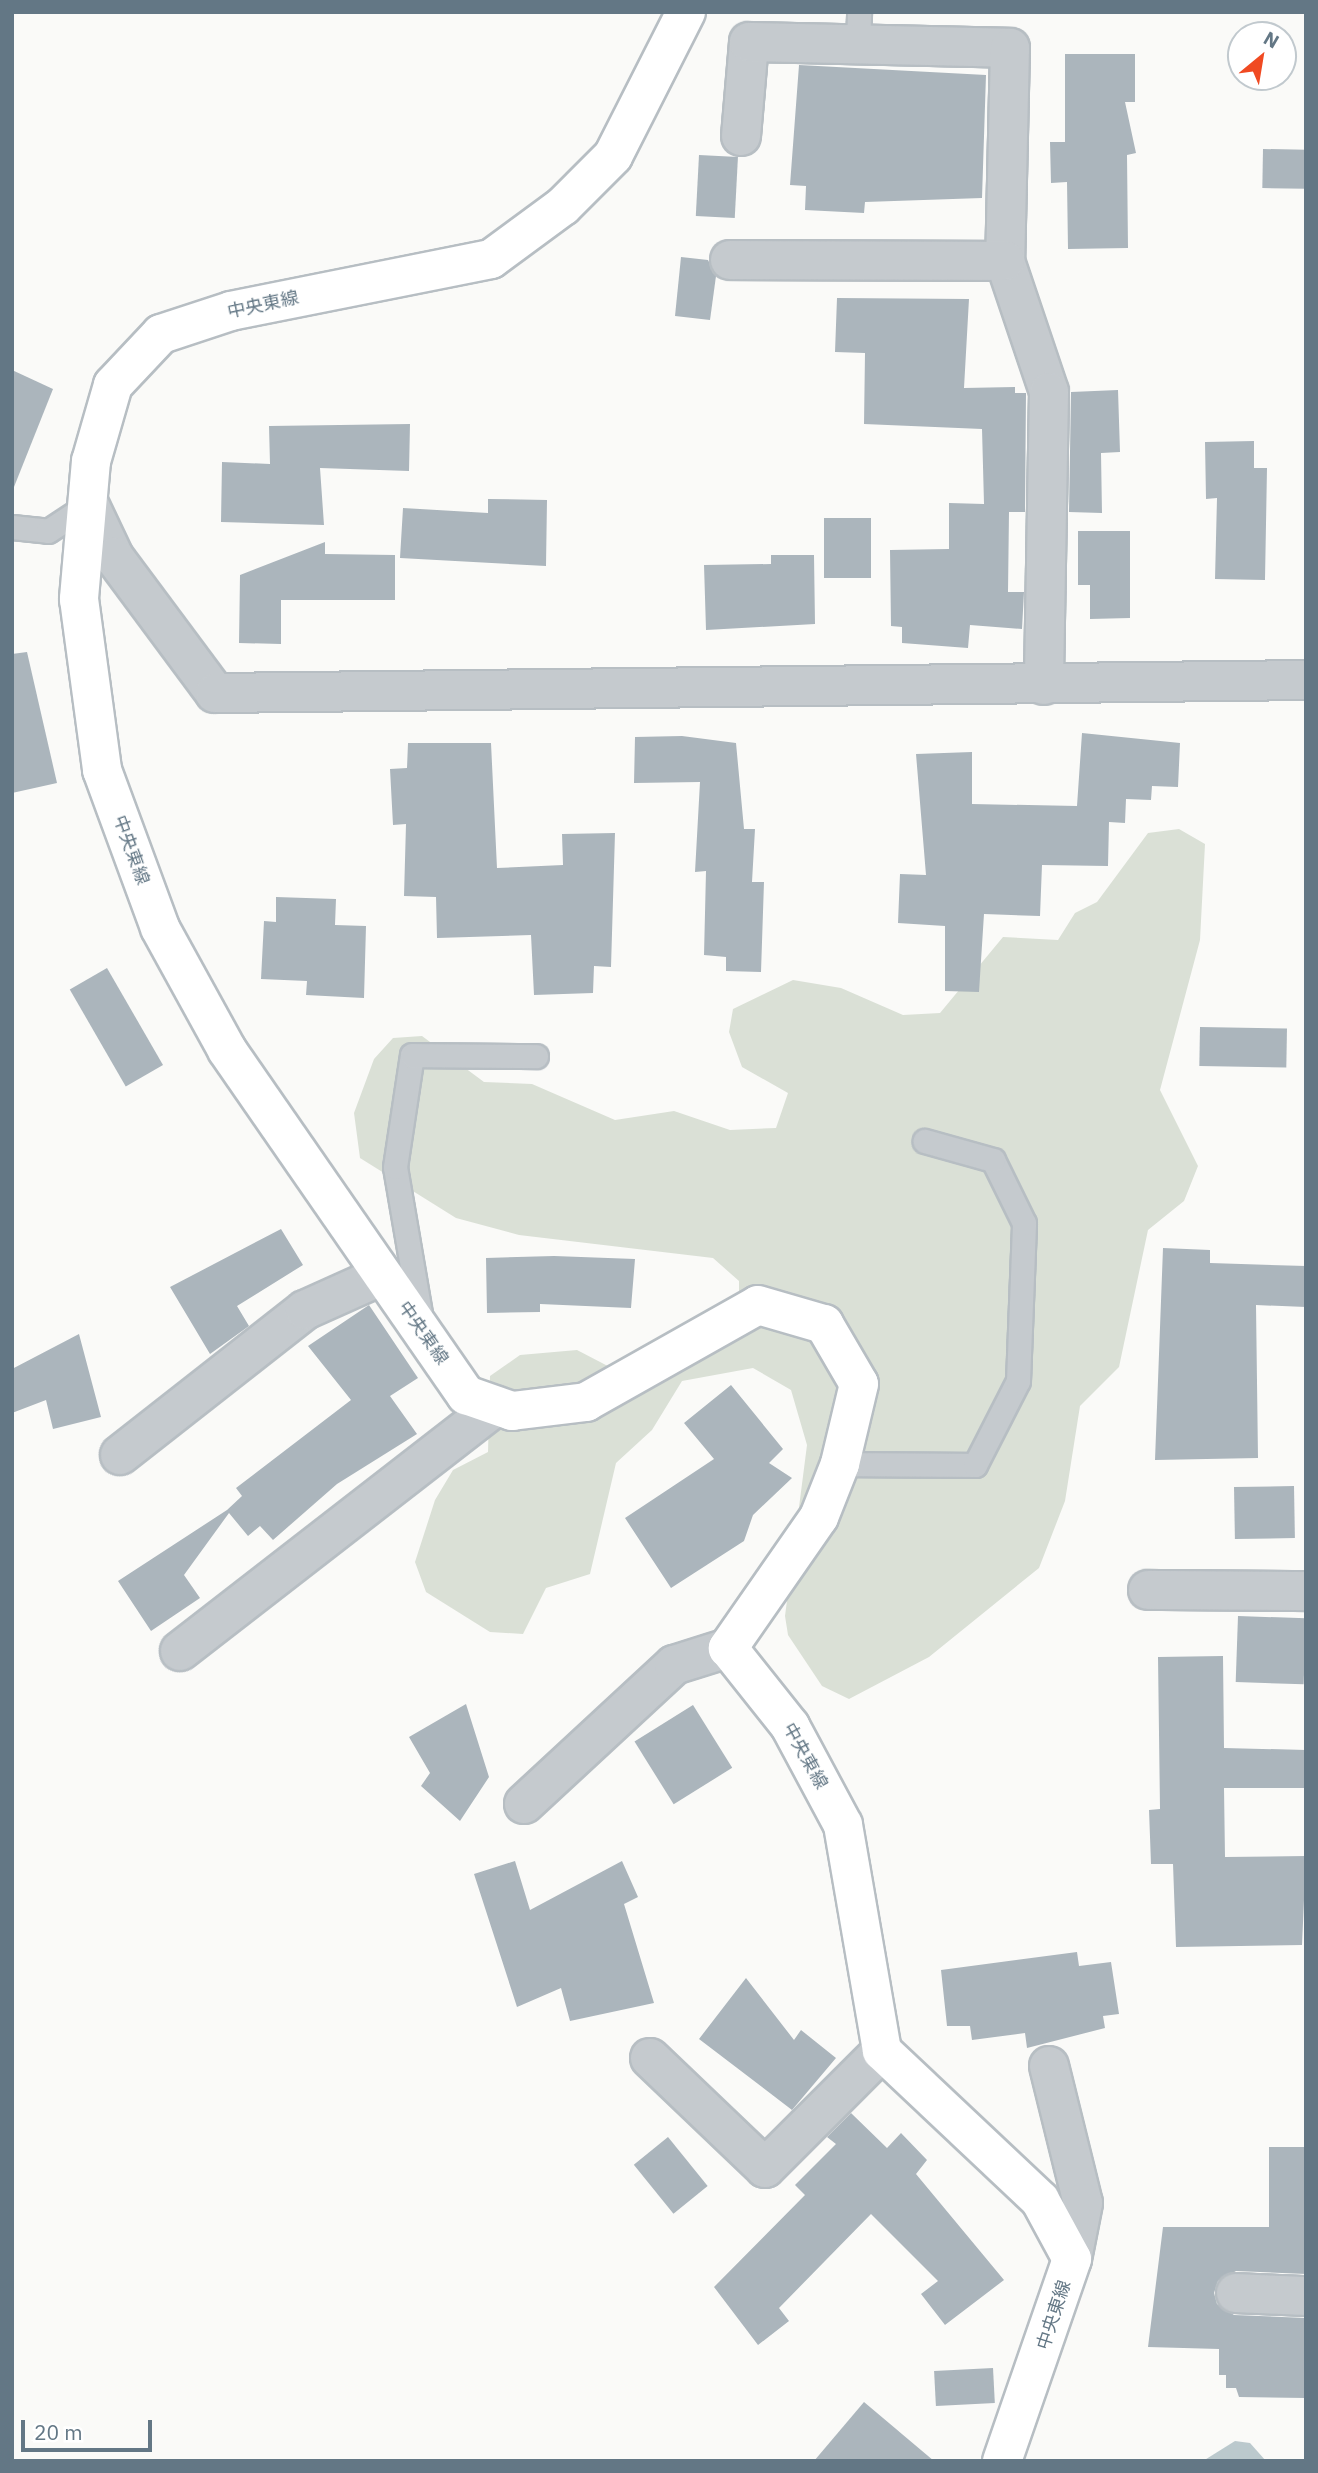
<!DOCTYPE html>
<meta charset="utf-8">
<style>
body{margin:0}
#map{position:relative;width:1318px;height:2473px;overflow:hidden;background:#fafaf8;font-family:"IBM Plex Sans","Noto Sans JP",sans-serif}
div>[style]{position:absolute}
[style*='--x']{left:calc(var(--x)*1px);top:calc(var(--y)*1px);width:calc(var(--w)*1px);rotate:calc(var(--a)*1deg)}
.green>*{inset:0;background:#dae0d6}
.water>*{inset:0;background:#bbc9cd}
.building>*{inset:0;background:#abb5bc;transform-origin:0 0}
.roads{filter:drop-shadow(2px 0 #b7bec3) drop-shadow(-2px 0 #b7bec3) drop-shadow(0 2px #b7bec3) drop-shadow(0 -2px #b7bec3)}
.service>*{height:23px;margin:-11.5px;padding:0 11.5px;transform-origin:11.5px;border-radius:11.5px;background:#c5cace}
.minor>*{height:38px;margin:-19px;padding:0 19px;transform-origin:19px;border-radius:19px;background:#c5cace}
.secondary>*{height:38px;margin:-19px;padding:0 19px;transform-origin:19px;border-radius:19px;background:#fff}
span{translate:-50% -50%;white-space:nowrap;text-align:center;line-height:1.15;-webkit-text-stroke:7px #fff;paint-order:stroke}
.street-label{font-size:18px;color:#637785}
.frame{position:absolute;inset:0;border:14px solid #637785;pointer-events:none}
.north{position:absolute;left:1227px;top:21px;width:70px;height:70px;box-sizing:border-box;background:#fff;border:2px solid #c1c9ce;border-radius:50%;rotate:30deg;font-size:19px;font-weight:700;line-height:28px;text-align:center;color:#637785}
.north::after{content:'';display:block;margin:auto;width:24px;height:32px;background:#f04a22;clip-path:polygon(50% 0,100% 100%,50% 72%,0 100%)}
.scale{position:absolute;left:21px;top:2420px;width:131px;height:32px;box-sizing:border-box;border:4px solid #637785;border-top:0;padding-left:9px;font-size:21px;line-height:24px;white-space:nowrap;color:#637785;-webkit-text-stroke:5px #fff;paint-order:stroke}
</style>
<div id="map">
<div class="green">
<div style="clip-path:polygon(1179px 829px,1205px 844px,1200px 940px,1160px 1090px,1198px 1166px,1184px 1201px,1148px 1230px,1119px 1367px,1080px 1406px,1065px 1501px,1039px 1568px,929px 1657px,849px 1699px,822px 1686px,788px 1635px,785px 1616px,807px 1445px,791px 1390px,753px 1368px,682px 1381px,652px 1430px,616px 1463px,590px 1574px,546px 1588px,523px 1634px,490px 1632px,426px 1592px,415px 1562px,435px 1500px,453px 1470px,488px 1452px,490px 1376px,520px 1355px,577px 1350px,652px 1389px,739px 1337px,739px 1281px,713px 1258px,519px 1235px,456px 1218px,360px 1158px,354px 1113px,374px 1059px,393px 1038px,422px 1036px,484px 1082px,532px 1084px,615px 1120px,674px 1111px,730px 1130px,776px 1128px,788px 1093px,742px 1067px,729px 1032px,733px 1009px,793px 980px,841px 988px,903px 1015px,940px 1013px,1003px 937px,1058px 940px,1075px 913px,1097px 902px,1148px 833px)"></div>
</div>
<div class="water">
<div style="clip-path:polygon(1235px 2441px,1250px 2443px,1266px 2461px,1203px 2461px)"></div>
</div>
<div class="building">
<div style="clip-path:polygon(1065px 54px,1135px 54px,1135px 102px,1125px 102px,1136px 153px,1127px 155px,1128px 248px,1068px 249px,1067px 182px,1051px 183px,1050px 142px,1065px 142px)"></div>
<div style="clip-path:polygon(799px 65px,986px 75px,982px 198px,865px 202px,864px 213px,805px 210px,806px 186px,790px 185px)"></div>
<div style="left:1263px;top:149px;width:43px;height:39px;rotate:1deg"></div>
<div style="left:699px;top:155px;width:39px;height:61px;rotate:3deg"></div>
<div style="clip-path:polygon(681px 257px,708px 260px,716px 276px,710px 320px,675px 316px)"></div>
<div style="clip-path:polygon(837px 298px,969px 299px,964px 388px,1015px 387px,1015px 393px,1026px 393px,1025px 512px,1009px 512px,1008px 592px,1024px 592px,1022px 629px,970px 625px,968px 648px,902px 643px,902px 627px,891px 626px,890px 550px,949px 549px,949px 503px,984px 504px,982px 429px,864px 424px,865px 353px,835px 352px)"></div>
<div style="clip-path:polygon(12px 370px,53px 389px,14px 487px,12px 486px)"></div>
<div style="clip-path:polygon(1118px 390px,1120px 452px,1101px 453px,1102px 513px,1069px 512px,1071px 392px)"></div>
<div style="clip-path:polygon(410px 424px,409px 471px,320px 468px,324px 525px,221px 522px,222px 462px,270px 464px,269px 426px)"></div>
<div style="clip-path:polygon(1254px 441px,1254px 468px,1267px 468px,1265px 580px,1215px 579px,1217px 498px,1206px 499px,1205px 442px)"></div>
<div style="clip-path:polygon(488px 499px,547px 500px,546px 566px,400px 558px,403px 508px,488px 513px)"></div>
<div style="left:824px;top:518px;width:47px;height:60px"></div>
<div style="clip-path:polygon(1078px 531px,1130px 531px,1130px 618px,1090px 619px,1090px 585px,1078px 585px)"></div>
<div style="clip-path:polygon(325px 542px,325px 554px,395px 555px,395px 600px,281px 600px,281px 644px,239px 643px,240px 575px)"></div>
<div style="clip-path:polygon(771px 555px,814px 555px,815px 624px,706px 630px,704px 565px,771px 564px)"></div>
<div style="clip-path:polygon(27px 652px,57px 783px,12px 793px,12px 654px)"></div>
<div style="clip-path:polygon(1082px 733px,1180px 743px,1178px 787px,1152px 786px,1151px 800px,1126px 799px,1125px 823px,1109px 822px,1108px 866px,1042px 865px,1040px 916px,984px 914px,979px 992px,945px 991px,945px 926px,898px 923px,900px 874px,926px 875px,916px 754px,972px 752px,972px 804px,1077px 806px)"></div>
<div style="clip-path:polygon(682px 736px,736px 743px,744px 829px,755px 829px,752px 882px,764px 882px,761px 972px,726px 971px,726px 957px,704px 955px,706px 871px,695px 872px,700px 782px,634px 783px,635px 737px)"></div>
<div style="clip-path:polygon(408px 743px,491px 743px,497px 868px,563px 865px,562px 834px,615px 833px,611px 967px,594px 966px,593px 993px,534px 995px,531px 935px,437px 938px,436px 897px,404px 896px,406px 824px,393px 825px,390px 769px,407px 768px)"></div>
<div style="clip-path:polygon(276px 897px,336px 899px,335px 925px,366px 926px,364px 998px,306px 995px,307px 981px,261px 979px,264px 921px,276px 922px)"></div>
<div style="left:107px;top:968px;width:112px;height:43px;rotate:60deg"></div>
<div style="left:1200px;top:1027px;width:87px;height:39px;rotate:1deg"></div>
<div style="clip-path:polygon(281px 1229px,303px 1265px,237px 1306px,249px 1326px,210px 1354px,170px 1287px)"></div>
<div style="clip-path:polygon(1163px 1248px,1210px 1250px,1210px 1263px,1306px 1266px,1306px 1307px,1256px 1305px,1258px 1458px,1155px 1460px)"></div>
<div style="clip-path:polygon(554px 1256px,635px 1259px,631px 1308px,540px 1304px,540px 1312px,487px 1313px,486px 1258px)"></div>
<div style="clip-path:polygon(369px 1305px,418px 1378px,390px 1396px,417px 1434px,337px 1484px,273px 1540px,260px 1526px,248px 1536px,229px 1513px,184px 1575px,200px 1598px,151px 1631px,118px 1581px,227px 1510px,242px 1496px,236px 1488px,351px 1400px,308px 1346px)"></div>
<div style="clip-path:polygon(79px 1334px,101px 1417px,53px 1429px,46px 1400px,12px 1413px,12px 1369px)"></div>
<div style="clip-path:polygon(731px 1385px,783px 1449px,769px 1463px,792px 1478px,753px 1515px,744px 1541px,671px 1588px,625px 1518px,714px 1459px,684px 1423px)"></div>
<div style="left:1294px;top:1486px;width:52px;height:60px;rotate:89deg"></div>
<div style="left:1238px;top:1616px;width:68px;height:66px;rotate:2deg"></div>
<div style="clip-path:polygon(1223px 1656px,1224px 1748px,1306px 1750px,1306px 1788px,1224px 1788px,1225px 1857px,1306px 1856px,1302px 1945px,1176px 1947px,1173px 1864px,1151px 1864px,1149px 1810px,1160px 1809px,1158px 1657px)"></div>
<div style="clip-path:polygon(466px 1704px,489px 1777px,460px 1821px,421px 1786px,430px 1773px,409px 1737px)"></div>
<div style="left:693px;top:1705px;width:74px;height:69px;rotate:58deg"></div>
<div style="clip-path:polygon(515px 1861px,530px 1910px,622px 1861px,638px 1897px,624px 1904px,654px 2003px,570px 2021px,561px 1988px,517px 2007px,474px 1874px)"></div>
<div style="clip-path:polygon(1077px 1952px,1079px 1966px,1111px 1962px,1119px 2014px,1103px 2016px,1105px 2028px,1027px 2048px,1025px 2033px,972px 2040px,970px 2026px,947px 2026px,941px 1970px)"></div>
<div style="clip-path:polygon(746px 1978px,794px 2040px,801px 2030px,836px 2058px,792px 2110px,699px 2039px)"></div>
<div style="clip-path:polygon(851px 2113px,887px 2148px,901px 2133px,927px 2160px,916px 2174px,1004px 2280px,945px 2325px,921px 2294px,938px 2281px,871px 2214px,779px 2308px,789px 2321px,758px 2345px,714px 2287px,805px 2195px,795px 2185px,836px 2144px,827px 2137px)"></div>
<div style="left:668px;top:2137px;width:63px;height:44px;rotate:51deg"></div>
<div style="clip-path:polygon(1269px 2147px,1306px 2147px,1306px 2274px,1236px 2271px,1218px 2281px,1214px 2293px,1217px 2304px,1234px 2315px,1306px 2318px,1306px 2398px,1239px 2397px,1236px 2388px,1226px 2388px,1226px 2375px,1219px 2375px,1219px 2349px,1148px 2347px,1163px 2227px,1269px 2227px)"></div>
<div style="left:993px;top:2368px;width:35px;height:59px;rotate:87deg"></div>
<div style="clip-path:polygon(864px 2402px,934px 2461px,814px 2461px)"></div>
</div>
<div class="roads">
<div class="service">
<div style="--x:858;--y:44;--w:32;--a:-88"></div>
<div style="--x:12;--y:527;--w:36;--a:6"></div>
<div style="--x:48;--y:531;--w:49;--a:-33.4"></div>
<div style="--x:421;--y:1319;--w:154;--a:-99.7"></div>
<div style="--x:395;--y:1167;--w:113;--a:-81.4"></div>
<div style="--x:412;--y:1055;--w:124;--a:0.5"></div>
<div style="--x:840;--y:1464;--w:135;--a:0.4"></div>
<div style="--x:975;--y:1465;--w:94;--a:-62.9"></div>
<div style="--x:1018;--y:1381;--w:158;--a:-87.8"></div>
<div style="--x:1024;--y:1223;--w:70;--a:-116.2"></div>
<div style="--x:993;--y:1160;--w:71;--a:-164.4"></div>
</div>
<div class="minor">
<div style="--x:741;--y:136;--w:94;--a:-85.1"></div>
<div style="--x:749;--y:42;--w:261;--a:1.3"></div>
<div style="--x:1010;--y:48;--w:213;--a:91.3"></div>
<div style="--x:1005;--y:261;--w:138;--a:71.4"></div>
<div style="--x:1049;--y:392;--w:293;--a:91"></div>
<div style="--x:730;--y:260;--w:275;--a:0.2"></div>
<div style="--x:89;--y:504;--w:59;--a:64.7"></div>
<div style="--x:114;--y:557;--w:169;--a:53.4"></div>
<div style="--x:215;--y:693;--w:1091;--a:-0.68"></div>
<div style="--x:120;--y:1455;--w:235;--a:-38.1"></div>
<div style="--x:305;--y:1310;--w:85;--a:-24.2"></div>
<div style="--x:1148;--y:1590;--w:158;--a:0.4"></div>
<div style="--x:180;--y:1651;--w:400;--a:-37.8"></div>
<div style="--x:524;--y:1804;--w:205;--a:-42.8"></div>
<div style="--x:674;--y:1665;--w:57;--a:-17.5"></div>
<div style="--x:650;--y:2058;--w:159;--a:43.7"></div>
<div style="--x:765;--y:2168;--w:165;--a:-45"></div>
<div style="--x:1049;--y:2066;--w:141;--a:76.1"></div>
<div style="--x:1083;--y:2203;--w:57;--a:101.1"></div>
<div style="--x:1236;--y:2293;--w:70;--a:2.5"></div>
</div>
<div class="secondary">
<div style="--x:686;--y:12;--w:161;--a:116.9"></div>
<div style="--x:613;--y:156;--w:71;--a:135"></div>
<div style="--x:563;--y:206;--w:89;--a:143.6"></div>
<div style="--x:491;--y:259;--w:265;--a:168.7"></div>
<div style="--x:231;--y:311;--w:74;--a:161.8"></div>
<div style="--x:161;--y:334;--w:70;--a:133.3"></div>
<div style="--x:113;--y:385;--w:79;--a:106.1"></div>
<div style="--x:91;--y:461;--w:139;--a:95"></div>
<div style="--x:79;--y:599;--w:173;--a:82.3"></div>
<div style="--x:102;--y:770;--w:168;--a:69.8"></div>
<div style="--x:160;--y:928;--w:139;--a:61.2"></div>
<div style="--x:227;--y:1050;--w:420;--a:55.3"></div>
<div style="--x:466;--y:1395;--w:49;--a:19.2"></div>
<div style="--x:512;--y:1411;--w:75;--a:-6.9"></div>
<div style="--x:586;--y:1402;--w:197;--a:-29.4"></div>
<div style="--x:758;--y:1305;--w:69;--a:16.1"></div>
<div style="--x:824;--y:1324;--w:69;--a:59.7"></div>
<div style="--x:859;--y:1384;--w:82;--a:103.4"></div>
<div style="--x:840;--y:1464;--w:57;--a:111.6"></div>
<div style="--x:819;--y:1517;--w:160;--a:124.8"></div>
<div style="--x:728;--y:1648;--w:100;--a:51.5"></div>
<div style="--x:790;--y:1726;--w:112;--a:61.8"></div>
<div style="--x:843;--y:1825;--w:229;--a:80.2"></div>
<div style="--x:882;--y:2051;--w:217;--a:43.3"></div>
<div style="--x:1040;--y:2200;--w:67;--a:61.5"></div>
<div style="--x:1072;--y:2259;--w:214;--a:109.1"></div>
</div>
</div>
<div class="street-label">
<span style="left:263px;top:305px;rotate:-12deg">中央東線</span>
<span style="left:131px;top:850px;rotate:70deg">中央東線</span>
<span style="left:423px;top:1333px;rotate:55deg">中央東線</span>
<span style="left:805px;top:1756px;rotate:61deg">中央東線</span>
<span style="left:1054px;top:2315px;rotate:-72deg">中央東線</span>
</div>
<div class="frame"></div>
<div class="north">N</div>
<div class="scale">20 m</div>
</div>
